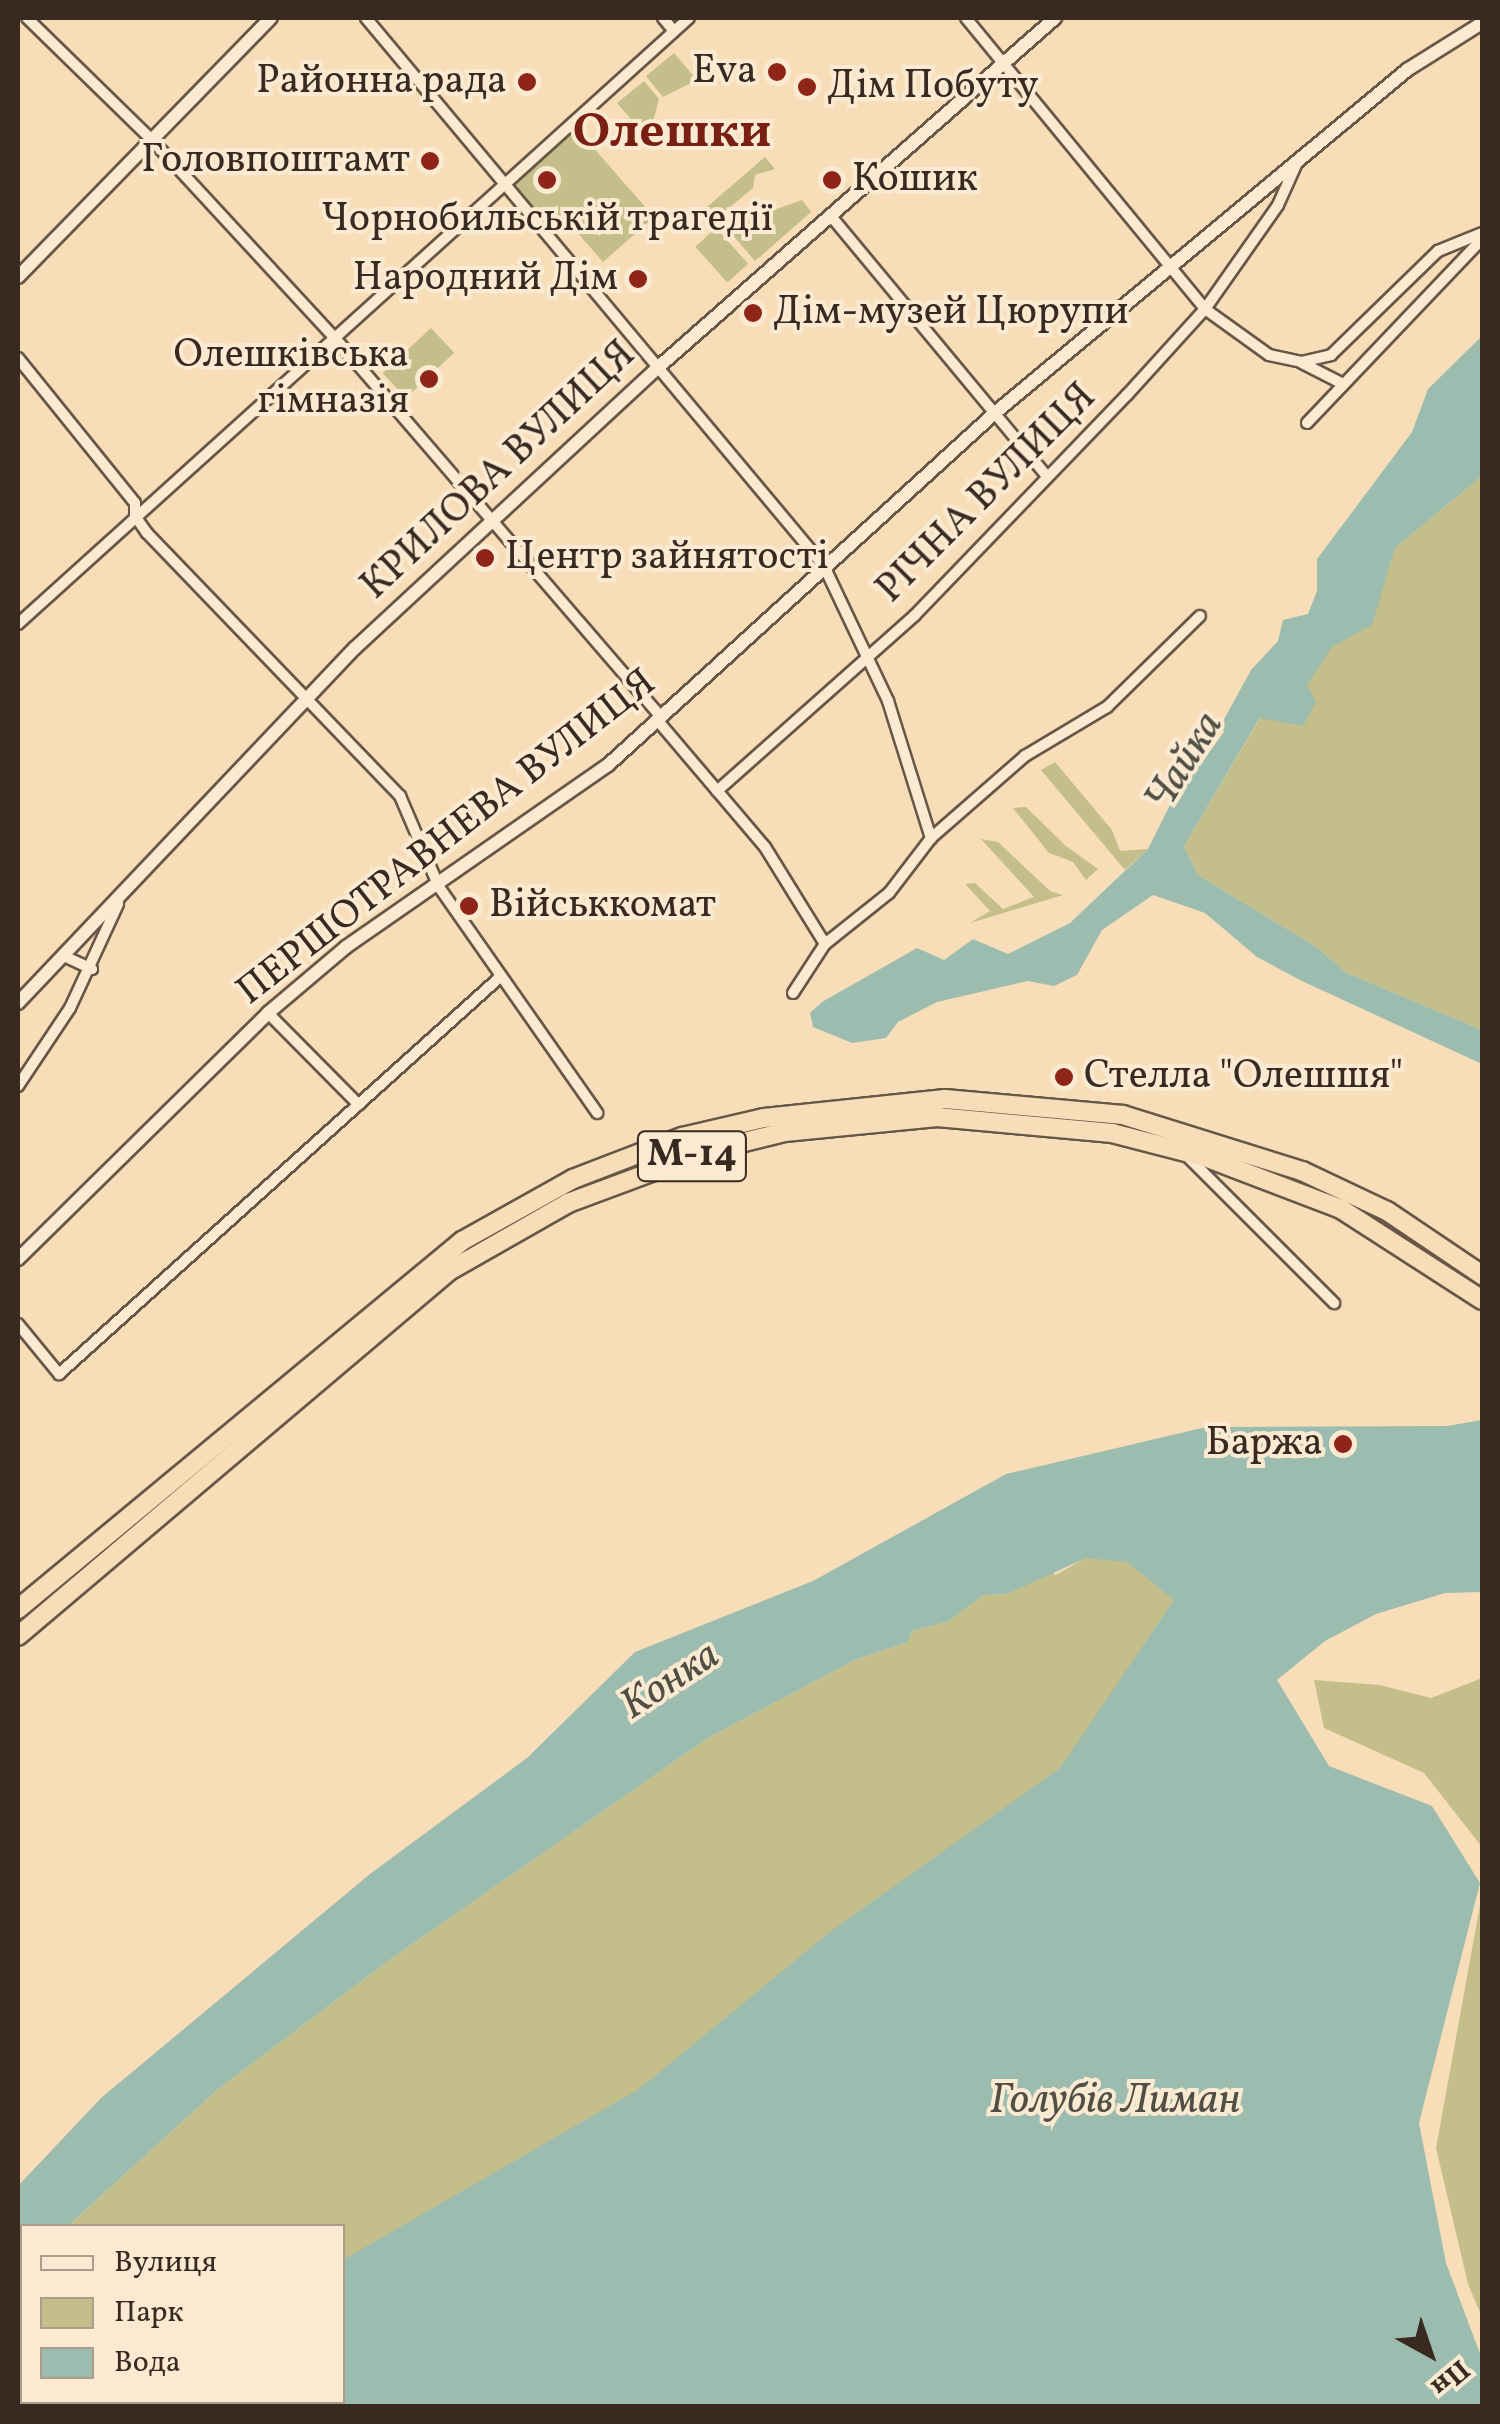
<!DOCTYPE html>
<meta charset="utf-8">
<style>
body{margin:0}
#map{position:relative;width:1500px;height:2424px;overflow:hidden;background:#f7deb8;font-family:Vollkorn,serif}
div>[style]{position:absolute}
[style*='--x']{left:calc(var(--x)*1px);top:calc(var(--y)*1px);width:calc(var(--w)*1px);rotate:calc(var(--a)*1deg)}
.green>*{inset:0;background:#c4bf8a;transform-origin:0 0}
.water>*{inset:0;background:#9dbcb0}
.roads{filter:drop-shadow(2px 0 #685747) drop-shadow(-2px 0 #685747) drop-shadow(0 2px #685747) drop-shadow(0 -2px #685747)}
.minor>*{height:10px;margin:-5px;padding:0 5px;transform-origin:5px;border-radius:5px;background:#faead1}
.tertiary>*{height:12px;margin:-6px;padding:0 6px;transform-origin:6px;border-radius:6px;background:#faead1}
.trunk>*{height:18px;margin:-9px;padding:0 9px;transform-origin:9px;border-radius:9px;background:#f7deb8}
.dots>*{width:28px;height:28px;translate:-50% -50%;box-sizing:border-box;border:5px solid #faead1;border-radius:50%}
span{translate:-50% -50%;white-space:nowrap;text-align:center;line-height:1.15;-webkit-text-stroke:8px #faead1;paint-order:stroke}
.shield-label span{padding:2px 8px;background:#faead1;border:2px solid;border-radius:8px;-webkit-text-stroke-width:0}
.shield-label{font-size:38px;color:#382a21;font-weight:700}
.poi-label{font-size:40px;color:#382a21}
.right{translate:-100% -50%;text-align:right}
.left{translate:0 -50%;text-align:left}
.street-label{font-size:40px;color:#382a21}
.water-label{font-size:42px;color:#514e45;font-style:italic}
.district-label{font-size:50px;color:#7a1f14;font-weight:700}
.frame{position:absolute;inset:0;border:20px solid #382a21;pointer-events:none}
.legend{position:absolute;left:20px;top:2224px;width:325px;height:180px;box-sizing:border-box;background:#faead1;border:2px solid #ac9d8b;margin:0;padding:12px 18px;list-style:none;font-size:30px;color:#382a21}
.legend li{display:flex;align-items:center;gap:20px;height:50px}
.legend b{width:50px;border:2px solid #ac9d8b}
.north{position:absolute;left:1380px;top:2304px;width:100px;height:100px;-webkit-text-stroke:8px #faead1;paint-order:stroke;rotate:140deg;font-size:28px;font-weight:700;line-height:40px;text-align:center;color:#382a21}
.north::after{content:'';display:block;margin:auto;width:35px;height:45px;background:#382a21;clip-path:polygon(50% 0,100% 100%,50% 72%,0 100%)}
</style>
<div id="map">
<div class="green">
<div style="clip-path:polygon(674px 53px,697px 80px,663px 97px,646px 76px)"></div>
<div style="clip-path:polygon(644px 81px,659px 99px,654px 118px,640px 130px,617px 103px)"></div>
<div style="clip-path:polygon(577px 129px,654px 217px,603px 262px,562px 215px,545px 229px,509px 189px)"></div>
<div style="clip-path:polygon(765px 157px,775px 169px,755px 175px,753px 188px,717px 218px,707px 207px)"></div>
<div style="clip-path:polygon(802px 200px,811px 212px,755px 261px,726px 227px)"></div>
<div style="left:716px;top:228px;width:48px;height:28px;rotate:48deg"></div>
<div style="left:431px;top:328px;width:34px;height:66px;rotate:47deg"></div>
<div style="clip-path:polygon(1482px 476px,1482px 1030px,1347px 973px,1315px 946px,1198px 875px,1184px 846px,1261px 717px,1395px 548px)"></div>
<div style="clip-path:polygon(1236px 716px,1148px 849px,1125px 870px,1041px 770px,1055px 762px,1112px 830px,1120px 851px,1148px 849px,1224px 732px,1222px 723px)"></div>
<div style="clip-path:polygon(1026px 807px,1066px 846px,1098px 869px,1086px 880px,1073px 862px,1049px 853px,1013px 808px)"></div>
<div style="clip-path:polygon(981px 839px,998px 842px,1050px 891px,1063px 895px,970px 923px,990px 911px,965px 884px,975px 883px,1003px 909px,1034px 897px)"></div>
<div style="clip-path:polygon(1213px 1557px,976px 2406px,18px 2406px,22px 2275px,22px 2402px,342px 2402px,342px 2226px,68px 2226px,217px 2090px,388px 1961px,708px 1738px,855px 1660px,908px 1642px,912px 1631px,947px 1622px,984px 1595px,1007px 1594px,1048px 1570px,1056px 1575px,1085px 1558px)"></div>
<div style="clip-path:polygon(1482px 1678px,1482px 1847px,1424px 1773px,1324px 1728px,1314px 1680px,1380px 1685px,1431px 1698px)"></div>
<div style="clip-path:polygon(1482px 1894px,1482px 2317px,1468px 2284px,1436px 2148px)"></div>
</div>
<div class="water">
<div style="clip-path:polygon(1482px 336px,1482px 476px,1395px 548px,1372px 625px,1332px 647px,1307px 685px,1316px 702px,1303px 726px,1260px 718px,1184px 846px,1198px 875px,1315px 946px,1347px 973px,1482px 1030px,1482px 1064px,1302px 981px,1257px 957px,1205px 913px,1153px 895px,1102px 930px,1077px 975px,1054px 986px,1028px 981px,937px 1002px,898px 1022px,886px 1038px,852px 1043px,813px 1027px,810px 1013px,822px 1002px,917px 948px,944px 960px,973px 939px,1008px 954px,1070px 923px,1148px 849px,1169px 807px,1224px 732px,1222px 723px,1251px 670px,1278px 641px,1283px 620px,1308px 614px,1317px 591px,1317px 559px,1412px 432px,1428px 389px)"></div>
<div style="clip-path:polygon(1482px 1420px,1482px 1592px,1445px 1593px,1376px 1614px,1325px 1641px,1277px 1680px,1329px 1766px,1432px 1806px,1480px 1883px,1419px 2123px,1446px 2263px,1482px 2359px,1482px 2406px,153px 2406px,342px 2402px,343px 2260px,639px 2089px,831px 1931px,1060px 1768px,1174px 1600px,1127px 1562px,1086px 1558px,1007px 1594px,984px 1595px,947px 1622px,912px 1631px,908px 1642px,855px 1660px,708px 1738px,388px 1961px,217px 2090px,68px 2226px,22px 2226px,18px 2280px,18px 2186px,101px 2098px,370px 1874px,527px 1758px,635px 1652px,813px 1581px,1006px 1474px,1206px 1427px,1447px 1426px)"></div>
</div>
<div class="roads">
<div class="minor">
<div style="--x:27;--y:18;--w:175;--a:44.3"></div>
<div style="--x:152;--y:140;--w:270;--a:47.3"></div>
<div style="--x:335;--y:338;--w:500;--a:49.3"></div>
<div style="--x:366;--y:18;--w:714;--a:50.11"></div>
<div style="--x:824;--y:566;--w:149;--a:64.6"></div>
<div style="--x:888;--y:701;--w:144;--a:72.6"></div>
<div style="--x:663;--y:18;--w:17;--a:50"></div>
<div style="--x:966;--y:18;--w:377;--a:50.6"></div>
<div style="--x:1205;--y:309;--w:79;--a:35.7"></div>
<div style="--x:1269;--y:355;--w:33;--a:12"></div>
<div style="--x:1301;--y:362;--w:31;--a:-13"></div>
<div style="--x:1331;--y:355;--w:149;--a:-44.2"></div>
<div style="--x:1438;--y:251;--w:48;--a:-22.2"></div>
<div style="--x:830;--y:215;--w:339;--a:50.3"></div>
<div style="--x:18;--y:358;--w:186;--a:51.1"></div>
<div style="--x:135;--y:503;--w:13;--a:90"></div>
<div style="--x:135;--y:516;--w:21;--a:55"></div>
<div style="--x:147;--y:533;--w:365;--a:46.1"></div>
<div style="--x:400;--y:796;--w:99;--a:66.8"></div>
<div style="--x:439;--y:887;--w:276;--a:55"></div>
<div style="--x:1302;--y:363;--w:44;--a:27.1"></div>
<div style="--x:1307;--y:423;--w:254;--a:-46.4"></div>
<div style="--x:18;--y:624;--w:904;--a:-42.09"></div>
<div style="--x:658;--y:721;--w:165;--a:49.7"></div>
<div style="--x:765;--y:847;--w:114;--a:58.3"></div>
<div style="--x:717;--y:791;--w:265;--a:-41.6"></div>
<div style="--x:915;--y:615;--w:306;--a:-46.1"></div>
<div style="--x:1127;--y:395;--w:116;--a:-47.8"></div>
<div style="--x:1205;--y:309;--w:127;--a:-54.9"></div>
<div style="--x:1278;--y:205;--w:44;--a:-65.8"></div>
<div style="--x:64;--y:956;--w:31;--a:25"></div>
<div style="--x:793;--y:993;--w:59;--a:-56.9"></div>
<div style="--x:825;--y:944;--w:82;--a:-38.6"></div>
<div style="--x:889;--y:893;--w:69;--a:-52.6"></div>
<div style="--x:931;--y:838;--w:125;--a:-41.1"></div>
<div style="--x:1025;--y:756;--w:96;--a:-30.9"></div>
<div style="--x:1107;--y:707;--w:130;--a:-44.4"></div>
<div style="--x:268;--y:1013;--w:129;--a:45.3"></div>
<div style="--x:18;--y:1086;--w:94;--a:-56.3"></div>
<div style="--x:70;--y:1008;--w:115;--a:-65.2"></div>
<div style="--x:1185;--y:1154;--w:211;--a:45"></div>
<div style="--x:18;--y:1324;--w:65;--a:50.6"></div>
<div style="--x:59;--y:1374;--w:592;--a:-41.99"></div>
</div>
<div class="tertiary">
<div style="--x:18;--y:277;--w:362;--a:-45.7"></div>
<div style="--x:18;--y:1003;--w:489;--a:-46.5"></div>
<div style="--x:355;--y:648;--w:418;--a:-42.8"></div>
<div style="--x:662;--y:364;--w:524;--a:-41.36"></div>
<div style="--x:18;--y:1259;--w:351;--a:-44.5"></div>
<div style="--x:268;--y:1013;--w:102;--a:-40.2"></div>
<div style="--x:346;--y:947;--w:319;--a:-34.8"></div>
<div style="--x:608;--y:765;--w:525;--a:-42.3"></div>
<div style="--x:996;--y:412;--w:535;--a:-39.76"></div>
<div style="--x:1407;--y:70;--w:89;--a:-32.1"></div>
</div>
<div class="trunk">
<div style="--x:18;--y:1609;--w:577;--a:-39.65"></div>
<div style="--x:462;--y:1241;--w:127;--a:-29.2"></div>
<div style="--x:573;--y:1179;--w:117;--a:-21.1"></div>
<div style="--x:682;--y:1137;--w:84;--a:-13"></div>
<div style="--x:764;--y:1118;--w:182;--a:-6"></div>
<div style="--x:945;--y:1099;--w:179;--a:5.1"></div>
<div style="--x:1123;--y:1115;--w:188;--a:17.4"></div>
<div style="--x:1302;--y:1171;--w:94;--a:25.2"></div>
<div style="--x:1387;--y:1211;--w:115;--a:34"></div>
<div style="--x:18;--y:1636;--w:565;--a:-40.26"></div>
<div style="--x:449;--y:1271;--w:137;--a:-29.7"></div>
<div style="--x:568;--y:1203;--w:149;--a:-20.4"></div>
<div style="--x:708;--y:1151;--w:79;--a:-13.9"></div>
<div style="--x:785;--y:1132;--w:153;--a:-5.6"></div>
<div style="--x:937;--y:1117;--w:176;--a:5.2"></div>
<div style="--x:1112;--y:1133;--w:96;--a:14.5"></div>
<div style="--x:1205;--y:1157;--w:146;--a:20.9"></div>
<div style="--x:1341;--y:1209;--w:168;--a:32.8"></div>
</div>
</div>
<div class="dots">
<div style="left:777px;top:72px;background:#8f2418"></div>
<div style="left:527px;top:82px;background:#8f2418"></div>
<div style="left:807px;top:87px;background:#8f2418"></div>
<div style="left:430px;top:161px;background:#8f2418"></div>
<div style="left:547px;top:180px;background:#8f2418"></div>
<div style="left:832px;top:180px;background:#8f2418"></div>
<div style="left:638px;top:279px;background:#8f2418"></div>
<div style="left:753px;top:313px;background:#8f2418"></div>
<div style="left:429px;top:379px;background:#8f2418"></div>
<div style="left:485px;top:558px;background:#8f2418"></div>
<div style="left:469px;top:906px;background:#8f2418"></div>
<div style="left:1064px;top:1077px;background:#8f2418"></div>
<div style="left:1343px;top:1444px;background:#8f2418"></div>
</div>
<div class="shield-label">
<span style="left:692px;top:1156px">М-14</span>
</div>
<div class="poi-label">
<span class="right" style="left:757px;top:72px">Eva</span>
<span class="right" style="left:507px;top:82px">Районна рада</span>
<span class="left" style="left:827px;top:87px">Дім Побуту</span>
<span class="right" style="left:410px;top:161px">Головпоштамт</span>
<span class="left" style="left:852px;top:180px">Кошик</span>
<span style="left:547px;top:220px">Чорнобильській трагедії</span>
<span class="right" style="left:618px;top:279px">Народний Дім</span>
<span class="left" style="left:773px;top:313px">Дім-музей Цюрупи</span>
<span class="right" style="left:409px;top:379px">Олешківська<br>гімназія</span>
<span class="left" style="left:505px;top:558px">Центр зайнятості</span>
<span class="left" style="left:489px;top:906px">Військкомат</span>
<span class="left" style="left:1084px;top:1077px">Стелла "Олешшя"</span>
<span class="right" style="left:1323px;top:1444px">Баржа</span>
</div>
<div class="street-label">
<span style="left:499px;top:471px;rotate:-43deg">КРИЛОВА ВУЛИЦЯ</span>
<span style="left:987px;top:494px;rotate:-45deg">РІЧНА ВУЛИЦЯ</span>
<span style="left:447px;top:838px;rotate:-38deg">ПЕРШОТРАВНЕВА ВУЛИЦЯ</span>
</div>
<div class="water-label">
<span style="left:1186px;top:763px;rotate:-58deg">Чайка</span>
<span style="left:671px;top:1682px;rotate:-33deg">Конка</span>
<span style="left:1115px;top:2102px">Голубів Лиман</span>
</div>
<div class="district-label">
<span style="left:672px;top:134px">Олешки</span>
</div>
<div class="frame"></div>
<ul class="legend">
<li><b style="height:12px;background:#faead1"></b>Вулиця</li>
<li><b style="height:28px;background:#c4bf8a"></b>Парк</li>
<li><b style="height:28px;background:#9dbcb0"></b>Вода</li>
</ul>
<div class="north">Пн</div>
</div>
